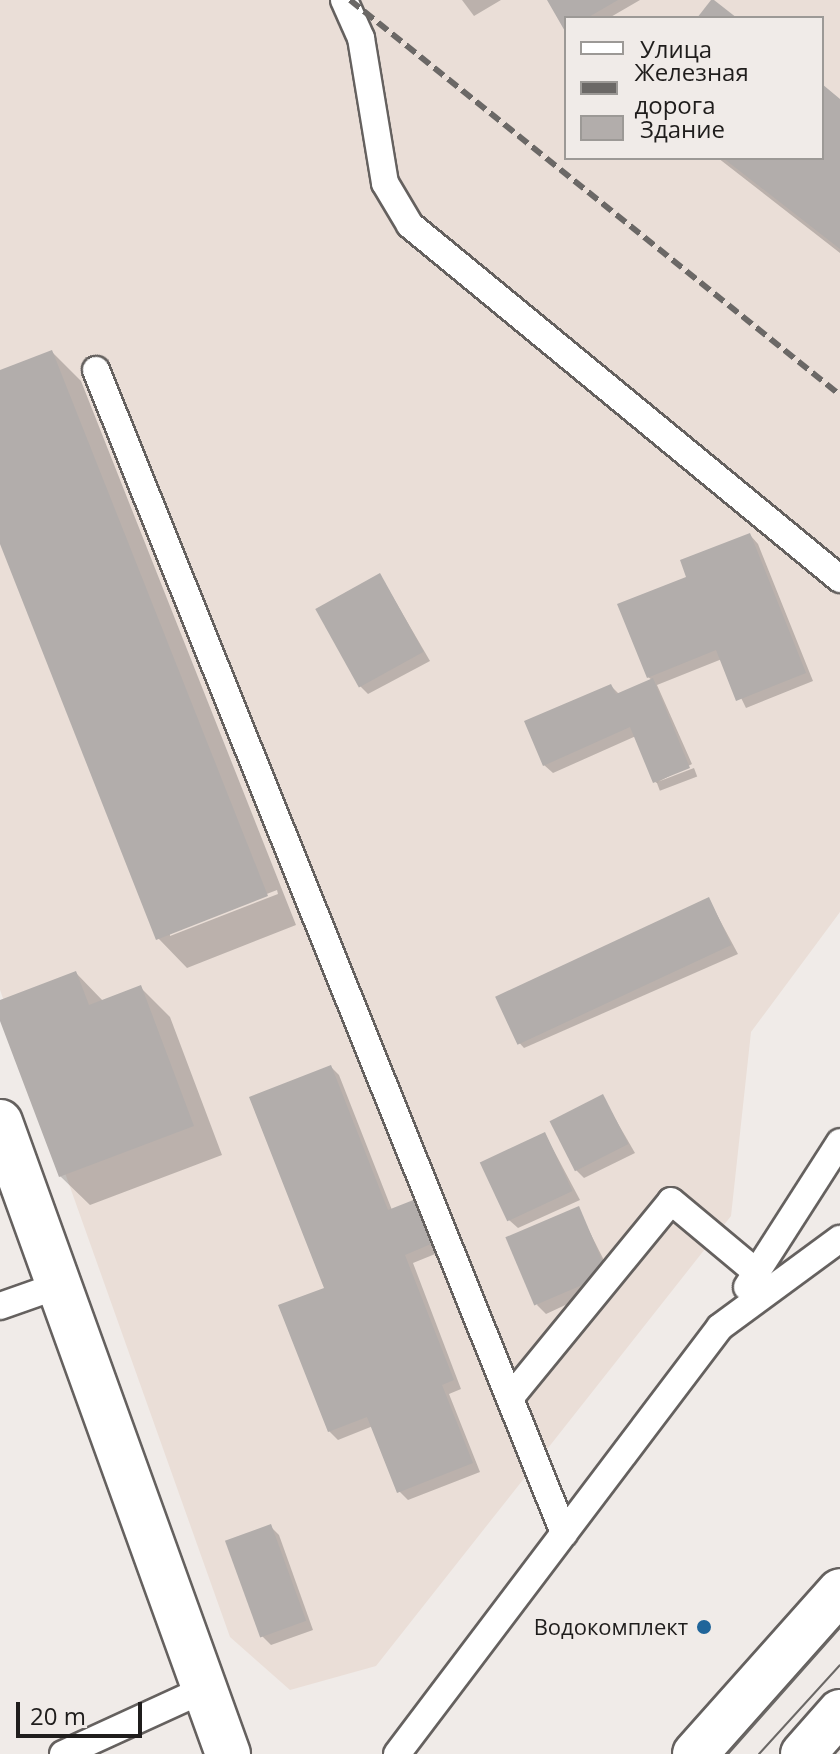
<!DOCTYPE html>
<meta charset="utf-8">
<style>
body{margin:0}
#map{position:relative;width:840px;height:1754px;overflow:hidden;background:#f0ebe8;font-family:"Open Sans",sans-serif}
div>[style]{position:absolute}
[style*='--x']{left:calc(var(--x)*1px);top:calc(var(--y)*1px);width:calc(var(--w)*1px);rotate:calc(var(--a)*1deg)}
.built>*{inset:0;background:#eaded7}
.shadow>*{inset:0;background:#0003;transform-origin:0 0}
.building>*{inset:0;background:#b2adab;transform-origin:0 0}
.roads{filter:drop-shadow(2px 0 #65615f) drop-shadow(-2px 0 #65615f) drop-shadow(0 2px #65615f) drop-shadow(0 -2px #65615f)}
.service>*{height:26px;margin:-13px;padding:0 13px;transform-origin:13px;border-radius:13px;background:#fff}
.tertiary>*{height:44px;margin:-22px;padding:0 22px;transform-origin:22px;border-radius:22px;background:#fff}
.primary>*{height:44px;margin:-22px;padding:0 22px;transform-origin:22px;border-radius:22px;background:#fff}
.tram>*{height:2px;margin:-1px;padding:0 1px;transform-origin:1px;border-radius:1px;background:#6b6866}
.rail>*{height:6px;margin-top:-3px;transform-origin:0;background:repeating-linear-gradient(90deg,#6b6866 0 12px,transparent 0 18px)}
.dots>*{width:22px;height:22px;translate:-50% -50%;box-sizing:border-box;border:4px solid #f0ebe8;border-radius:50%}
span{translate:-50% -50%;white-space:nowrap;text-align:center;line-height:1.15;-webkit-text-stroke:6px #f0ebe8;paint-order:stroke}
.poi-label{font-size:22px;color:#1f1d1c}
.right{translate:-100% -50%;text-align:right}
.legend{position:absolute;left:564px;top:16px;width:260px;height:144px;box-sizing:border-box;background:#f0ebe8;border:2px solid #9c9996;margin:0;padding:10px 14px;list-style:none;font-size:24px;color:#1f1d1c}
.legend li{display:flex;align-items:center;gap:16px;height:40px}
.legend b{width:40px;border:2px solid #9c9996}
.scale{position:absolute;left:16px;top:1702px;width:126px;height:36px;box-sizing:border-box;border:4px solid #1f1d1c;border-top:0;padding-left:10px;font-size:24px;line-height:28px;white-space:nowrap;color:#1f1d1c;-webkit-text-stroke:6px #f0ebe8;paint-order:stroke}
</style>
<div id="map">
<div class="built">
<div style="clip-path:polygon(evenodd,0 0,840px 0,840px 912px,751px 1032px,731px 1216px,376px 1666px,290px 1690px,230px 1637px,0 990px,0 0,566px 18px,822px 18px,822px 158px,566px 158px,566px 18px)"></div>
</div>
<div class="shadow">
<div style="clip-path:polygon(462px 0,501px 0,474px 16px)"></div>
<div style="clip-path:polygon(549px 0,640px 0,609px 18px,566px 18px,566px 30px)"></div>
<div style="clip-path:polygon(822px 87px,840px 101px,840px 253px,718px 158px,822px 158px)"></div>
<div style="clip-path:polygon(evenodd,52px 352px,81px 381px,296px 925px,187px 968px,158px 938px,0 539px,0 373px,52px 352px,277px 890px,278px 894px,170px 936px,170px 932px,277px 890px)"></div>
<div style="clip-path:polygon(750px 535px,758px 544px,813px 681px,746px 708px,722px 659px,657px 685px,692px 764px,656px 783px,636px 736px,553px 773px,544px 765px,611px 686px,619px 694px,652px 680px,648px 677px,689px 578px)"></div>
<div style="clip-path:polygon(380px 575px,430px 661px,368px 694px,360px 686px)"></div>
<div style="left:694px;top:768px;width:9px;height:40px;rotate:69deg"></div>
<div style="clip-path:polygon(709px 900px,738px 954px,524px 1048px,516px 1039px)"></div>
<div style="clip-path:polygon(76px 973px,104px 1002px,141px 988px,170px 1017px,222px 1155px,90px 1205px,60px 1176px,0 1016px,0 1002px)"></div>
<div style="clip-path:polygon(331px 1067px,339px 1075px,392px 1210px,445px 1250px,413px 1263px,461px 1389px,449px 1394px,480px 1472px,408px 1500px,399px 1491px,373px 1426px,338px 1440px,329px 1431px)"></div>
<div style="clip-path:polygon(602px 1096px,635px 1153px,584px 1178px,575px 1169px)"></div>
<div style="clip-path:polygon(545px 1134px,580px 1200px,518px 1228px,509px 1220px)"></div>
<div style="clip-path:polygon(578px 1209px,615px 1282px,546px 1314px,537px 1305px)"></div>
<div style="clip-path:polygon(270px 1526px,279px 1535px,313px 1630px,271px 1645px,262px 1636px)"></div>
</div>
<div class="building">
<div style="clip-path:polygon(547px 0,618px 0,587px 18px,566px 18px,566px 33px)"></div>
<div style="clip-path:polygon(711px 0,714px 0,737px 18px,697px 18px)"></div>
<div style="clip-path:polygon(822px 84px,840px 99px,840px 249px,723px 158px,822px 158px)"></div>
<div style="clip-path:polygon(52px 350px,268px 896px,156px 940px,0 544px,0 370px)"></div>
<div style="clip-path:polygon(750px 533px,806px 673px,736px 701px,716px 650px,647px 678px,617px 604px,686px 577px,680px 560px)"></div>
<div style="left:380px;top:573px;width:90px;height:74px;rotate:61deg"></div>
<div style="clip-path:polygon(653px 678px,690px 768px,653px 783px,630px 727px,543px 766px,524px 721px,611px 684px,616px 694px)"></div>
<div style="left:709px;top:897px;width:53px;height:236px;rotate:65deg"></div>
<div style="clip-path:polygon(76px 971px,89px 1005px,141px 985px,194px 1126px,59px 1177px,0 1021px,0 1000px)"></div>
<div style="clip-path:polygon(331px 1065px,388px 1210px,421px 1197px,438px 1241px,405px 1255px,454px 1380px,442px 1385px,473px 1463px,397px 1493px,367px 1417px,328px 1432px,278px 1305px,324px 1288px,249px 1097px)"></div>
<div style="left:603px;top:1094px;width:56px;height:60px;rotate:63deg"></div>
<div style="left:545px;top:1132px;width:65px;height:72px;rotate:65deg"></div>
<div style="left:579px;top:1206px;width:74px;height:80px;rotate:67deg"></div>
<div style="left:271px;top:1524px;width:103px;height:49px;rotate:70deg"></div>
</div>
<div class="roads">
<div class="service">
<div style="--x:344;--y:0;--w:42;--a:65.9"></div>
<div style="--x:361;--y:38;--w:147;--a:80.6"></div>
<div style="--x:385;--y:183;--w:49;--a:59.2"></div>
<div style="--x:410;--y:225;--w:557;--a:39.46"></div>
<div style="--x:96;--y:370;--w:1254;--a:68.08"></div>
<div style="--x:747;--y:1287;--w:172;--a:-57.3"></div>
<div style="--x:0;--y:1306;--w:64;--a:-19.3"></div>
<div style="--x:510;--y:1398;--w:254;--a:-50.7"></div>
<div style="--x:671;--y:1201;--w:112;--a:39.9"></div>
<div style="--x:63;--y:1754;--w:154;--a:-24.6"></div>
<div style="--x:397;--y:1754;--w:535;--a:-52.89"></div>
<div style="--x:720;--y:1327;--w:149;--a:-36.3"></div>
</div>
<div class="tertiary">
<div style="--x:0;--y:1122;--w:672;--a:70.16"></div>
</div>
<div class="primary">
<div style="--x:695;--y:1754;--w:218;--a:-48.3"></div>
<div style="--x:803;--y:1754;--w:56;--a:-48.6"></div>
</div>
</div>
<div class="tram">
<div style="--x:728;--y:1754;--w:169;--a:-48.4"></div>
<div style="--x:759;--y:1754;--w:120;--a:-47.7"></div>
</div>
<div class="rail">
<div style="--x:350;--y:0;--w:629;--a:38.87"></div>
</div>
<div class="dots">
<div style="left:704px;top:1627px;background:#20659a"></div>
</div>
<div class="poi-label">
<span class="right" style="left:688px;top:1627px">Водокомплект</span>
</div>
<ul class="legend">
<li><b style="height:10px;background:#fff"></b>Улица</li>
<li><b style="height:10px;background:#6b6866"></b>Железная дорога</li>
<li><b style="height:22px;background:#b2adab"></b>Здание</li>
</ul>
<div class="scale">20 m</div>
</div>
